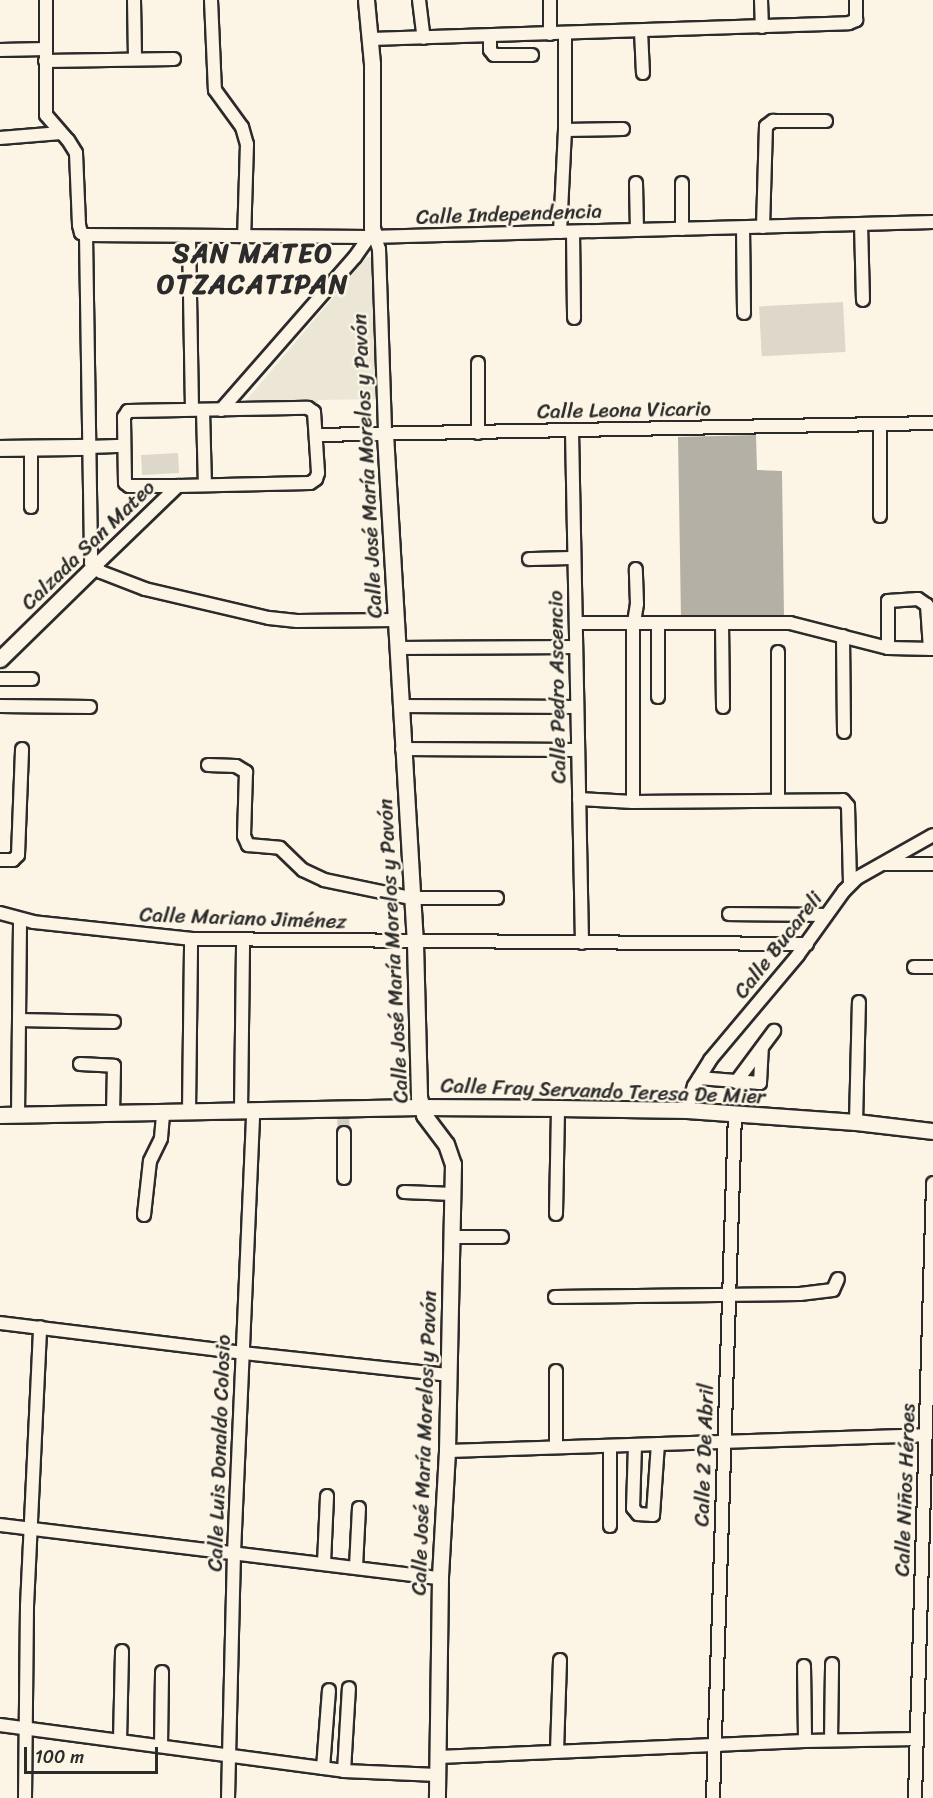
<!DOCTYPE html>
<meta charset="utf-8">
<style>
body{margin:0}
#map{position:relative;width:933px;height:1798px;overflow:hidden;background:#fcf5e5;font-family:Sriracha,sans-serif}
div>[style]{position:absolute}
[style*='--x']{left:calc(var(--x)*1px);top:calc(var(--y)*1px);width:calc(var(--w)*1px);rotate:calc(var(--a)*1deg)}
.built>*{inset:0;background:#ece6d7}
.green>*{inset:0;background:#ded8ca;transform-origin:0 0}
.water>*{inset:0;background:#b4b0a5}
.minor-tunnel>*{height:12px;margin-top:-6px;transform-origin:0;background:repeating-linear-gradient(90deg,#d2cdc0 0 12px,transparent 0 18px)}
.roads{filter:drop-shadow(2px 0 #2b2b2b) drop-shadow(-2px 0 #2b2b2b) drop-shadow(0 2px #2b2b2b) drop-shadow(0 -2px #2b2b2b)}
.minor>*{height:12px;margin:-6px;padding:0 6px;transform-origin:6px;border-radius:6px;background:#fcf5e5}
.major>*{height:15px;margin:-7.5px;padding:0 7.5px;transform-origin:7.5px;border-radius:7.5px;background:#fcf5e5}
span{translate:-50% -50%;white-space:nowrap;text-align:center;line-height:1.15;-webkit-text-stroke:5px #fcf5e5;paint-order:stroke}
.street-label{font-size:21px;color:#2b2b2b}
.district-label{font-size:27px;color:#2b2b2b;font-weight:700;letter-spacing:1.5px}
.scale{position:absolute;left:24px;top:1747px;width:134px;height:27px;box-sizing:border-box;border:3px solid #2b2b2b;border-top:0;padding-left:8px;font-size:18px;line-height:21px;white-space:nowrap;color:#2b2b2b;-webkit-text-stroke:4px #fcf5e5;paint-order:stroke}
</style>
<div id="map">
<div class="built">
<div style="clip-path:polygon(367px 257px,372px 257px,378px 399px,318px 400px,318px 409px,244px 403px)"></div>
</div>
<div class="green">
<div style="left:843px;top:302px;width:50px;height:84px;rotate:87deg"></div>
<div style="left:178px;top:453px;width:20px;height:37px;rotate:87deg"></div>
</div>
<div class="water">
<div style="clip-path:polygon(756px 435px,757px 470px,782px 471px,784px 616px,681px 618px,678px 437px)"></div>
</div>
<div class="minor-tunnel">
<div style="--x:343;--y:1117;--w:16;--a:86"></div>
</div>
<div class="roads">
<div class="minor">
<div style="--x:46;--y:0;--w:115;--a:90"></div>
<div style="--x:46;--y:115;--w:33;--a:49"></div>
<div style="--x:68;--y:140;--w:15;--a:58"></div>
<div style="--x:76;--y:153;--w:72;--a:87.6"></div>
<div style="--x:79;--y:225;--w:8;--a:76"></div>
<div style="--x:81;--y:233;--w:5;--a:22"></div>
<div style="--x:86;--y:235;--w:328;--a:89.1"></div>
<div style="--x:91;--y:563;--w:13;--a:42"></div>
<div style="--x:101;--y:572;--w:47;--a:21.1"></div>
<div style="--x:145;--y:589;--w:127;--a:13.2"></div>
<div style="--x:269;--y:618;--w:28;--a:6"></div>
<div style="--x:297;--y:621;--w:98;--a:-0.6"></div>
<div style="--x:134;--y:0;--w:59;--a:89"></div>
<div style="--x:211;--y:0;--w:90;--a:87.5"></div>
<div style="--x:215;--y:90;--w:46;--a:53.9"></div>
<div style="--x:242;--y:127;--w:18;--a:74"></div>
<div style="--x:247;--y:144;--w:93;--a:91.8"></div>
<div style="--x:419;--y:0;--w:38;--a:83"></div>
<div style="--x:550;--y:0;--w:34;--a:90"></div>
<div style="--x:761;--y:0;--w:27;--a:88"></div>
<div style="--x:641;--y:31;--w:42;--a:87.3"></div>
<div style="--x:490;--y:36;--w:14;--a:90"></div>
<div style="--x:490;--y:50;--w:6;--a:51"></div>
<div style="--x:494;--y:55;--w:38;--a:0"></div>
<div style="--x:371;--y:39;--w:478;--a:-1.9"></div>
<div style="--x:849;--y:23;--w:8;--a:-23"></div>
<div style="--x:856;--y:20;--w:20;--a:-90"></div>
<div style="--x:0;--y:50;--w:46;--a:-1.2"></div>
<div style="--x:45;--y:61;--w:129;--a:-0.9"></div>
<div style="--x:565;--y:130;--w:58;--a:-1"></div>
<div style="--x:0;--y:138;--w:61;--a:-4.7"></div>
<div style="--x:636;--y:183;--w:47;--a:88.8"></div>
<div style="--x:682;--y:183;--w:46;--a:90"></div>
<div style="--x:861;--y:224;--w:76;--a:88.5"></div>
<div style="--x:763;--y:227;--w:101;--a:-88.3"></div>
<div style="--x:766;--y:126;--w:9;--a:-36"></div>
<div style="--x:773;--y:121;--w:53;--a:0"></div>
<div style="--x:743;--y:228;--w:85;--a:89.3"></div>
<div style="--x:560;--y:232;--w:102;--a:-87.2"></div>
<div style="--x:565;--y:130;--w:96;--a:-90"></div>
<div style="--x:573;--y:232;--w:86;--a:89.3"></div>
<div style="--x:86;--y:235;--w:283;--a:0.4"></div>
<div style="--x:369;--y:237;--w:564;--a:-1.52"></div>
<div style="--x:189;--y:237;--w:172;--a:89"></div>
<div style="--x:375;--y:237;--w:13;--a:72"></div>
<div style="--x:379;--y:249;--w:185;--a:88.1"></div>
<div style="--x:308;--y:408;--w:7;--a:34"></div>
<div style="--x:314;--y:412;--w:61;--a:86.2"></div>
<div style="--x:318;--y:473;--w:6;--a:108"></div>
<div style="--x:316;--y:479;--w:7;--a:146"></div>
<div style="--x:310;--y:483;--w:132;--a:178.7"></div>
<div style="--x:178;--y:486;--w:49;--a:180"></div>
<div style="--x:129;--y:486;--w:5;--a:-143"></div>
<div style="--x:125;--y:483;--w:66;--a:-90.9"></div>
<div style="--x:124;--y:417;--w:7;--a:-56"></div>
<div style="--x:128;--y:411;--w:180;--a:-1"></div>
<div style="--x:203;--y:410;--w:75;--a:88.5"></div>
<div style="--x:221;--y:410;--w:203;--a:-48.8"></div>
<div style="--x:355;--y:257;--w:24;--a:-55"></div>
<div style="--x:880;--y:424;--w:92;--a:90"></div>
<div style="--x:572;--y:431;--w:512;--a:88.88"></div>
<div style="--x:478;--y:433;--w:70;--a:-90"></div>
<div style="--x:316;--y:435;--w:617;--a:-1.11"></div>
<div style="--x:88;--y:447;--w:36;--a:-2"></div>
<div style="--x:31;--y:448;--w:59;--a:90"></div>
<div style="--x:529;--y:559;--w:45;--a:-1.3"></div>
<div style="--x:94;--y:567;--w:117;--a:-44"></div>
<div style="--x:576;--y:623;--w:214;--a:0"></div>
<div style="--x:790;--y:623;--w:101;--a:14.3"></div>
<div style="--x:888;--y:648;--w:45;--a:1.3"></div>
<div style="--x:722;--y:623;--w:84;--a:89.3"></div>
<div style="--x:843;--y:636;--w:96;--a:89.4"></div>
<div style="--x:397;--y:648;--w:179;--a:-0.3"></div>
<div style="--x:888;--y:648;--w:47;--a:-90"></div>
<div style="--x:888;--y:601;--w:30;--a:-4"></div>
<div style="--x:918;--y:599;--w:11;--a:34"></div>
<div style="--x:927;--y:605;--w:44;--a:86.1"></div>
<div style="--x:0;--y:679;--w:32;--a:0"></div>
<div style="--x:658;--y:697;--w:74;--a:-90"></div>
<div style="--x:0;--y:706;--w:90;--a:0.6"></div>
<div style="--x:400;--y:706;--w:177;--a:0.3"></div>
<div style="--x:402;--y:749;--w:176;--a:0.3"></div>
<div style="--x:208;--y:765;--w:28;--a:2"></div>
<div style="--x:236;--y:766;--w:12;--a:31"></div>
<div style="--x:246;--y:772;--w:64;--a:91.8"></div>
<div style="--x:244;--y:836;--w:10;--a:66"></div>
<div style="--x:248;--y:845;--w:32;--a:5"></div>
<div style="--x:280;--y:848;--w:32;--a:44"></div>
<div style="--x:303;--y:870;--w:23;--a:25"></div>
<div style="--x:324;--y:880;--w:89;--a:11.7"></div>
<div style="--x:411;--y:898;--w:86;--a:0"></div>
<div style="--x:579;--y:799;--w:54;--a:3.2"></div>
<div style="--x:633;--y:802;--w:210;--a:-0.5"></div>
<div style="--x:843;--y:800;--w:8;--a:50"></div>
<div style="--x:848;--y:806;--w:78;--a:88.5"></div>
<div style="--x:778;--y:799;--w:147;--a:-90"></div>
<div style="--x:633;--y:802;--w:173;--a:-90"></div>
<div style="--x:633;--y:629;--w:25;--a:-81"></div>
<div style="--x:637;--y:604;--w:35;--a:-92"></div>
<div style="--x:0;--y:860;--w:13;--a:0"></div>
<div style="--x:13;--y:860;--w:7;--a:-45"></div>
<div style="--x:18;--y:855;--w:106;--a:-87.8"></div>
<div style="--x:884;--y:864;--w:49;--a:0"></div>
<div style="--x:0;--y:913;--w:34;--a:15"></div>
<div style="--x:33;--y:922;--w:159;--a:6.1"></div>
<div style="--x:191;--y:939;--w:616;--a:0.47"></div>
<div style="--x:729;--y:914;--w:97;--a:0.6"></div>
<div style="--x:914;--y:967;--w:19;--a:0"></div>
<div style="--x:19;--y:1020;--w:95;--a:1.2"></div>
<div style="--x:80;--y:1064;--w:34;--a:3"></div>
<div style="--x:114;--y:1066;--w:48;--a:91.2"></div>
<div style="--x:699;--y:1078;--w:61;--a:4.7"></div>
<div style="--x:760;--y:1083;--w:35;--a:-87"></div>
<div style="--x:736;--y:1082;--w:64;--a:-53.3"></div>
<div style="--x:687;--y:1110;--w:25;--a:-74"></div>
<div style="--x:694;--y:1086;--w:31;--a:-58"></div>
<div style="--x:710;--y:1060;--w:137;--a:-50"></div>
<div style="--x:798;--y:955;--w:79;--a:-54.3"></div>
<div style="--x:844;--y:891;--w:18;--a:-45"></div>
<div style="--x:857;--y:878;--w:87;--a:-29.5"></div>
<div style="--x:241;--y:1111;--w:170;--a:-89.3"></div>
<div style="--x:189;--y:1112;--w:173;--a:-89.3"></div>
<div style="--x:18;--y:1115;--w:195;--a:-89.4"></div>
<div style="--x:856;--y:1122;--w:120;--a:-88.6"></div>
<div style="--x:344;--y:1133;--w:45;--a:90"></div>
<div style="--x:404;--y:1192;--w:49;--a:2.3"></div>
<div style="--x:556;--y:1214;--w:106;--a:-88.9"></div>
<div style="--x:144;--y:1215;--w:54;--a:-83.7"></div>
<div style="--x:150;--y:1161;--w:25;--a:-64"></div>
<div style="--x:161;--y:1138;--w:25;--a:-85"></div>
<div style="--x:452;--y:1237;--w:50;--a:0"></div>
<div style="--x:555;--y:1297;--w:245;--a:-0.7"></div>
<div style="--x:800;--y:1294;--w:33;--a:-7"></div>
<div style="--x:833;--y:1290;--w:12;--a:-66"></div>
<div style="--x:0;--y:1323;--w:245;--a:7"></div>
<div style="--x:243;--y:1353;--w:207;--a:6.1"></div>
<div style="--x:556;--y:1371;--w:76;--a:90"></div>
<div style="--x:635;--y:1445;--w:63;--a:91.8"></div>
<div style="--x:633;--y:1508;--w:8;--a:50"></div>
<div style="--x:638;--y:1514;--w:15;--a:4"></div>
<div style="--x:653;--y:1515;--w:71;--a:-86"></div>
<div style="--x:610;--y:1446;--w:80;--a:90"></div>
<div style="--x:447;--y:1451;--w:479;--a:-1.9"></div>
<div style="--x:0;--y:1525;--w:443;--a:6.9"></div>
<div style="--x:324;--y:1563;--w:67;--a:-87.4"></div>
<div style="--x:356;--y:1567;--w:59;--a:-87.1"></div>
<div style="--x:804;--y:1666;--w:75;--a:89.2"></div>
<div style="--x:0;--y:1725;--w:347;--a:7.6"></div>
<div style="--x:344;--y:1771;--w:94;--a:2.4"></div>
<div style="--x:831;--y:1740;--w:76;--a:-89.2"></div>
<div style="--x:120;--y:1741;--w:90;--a:-88.7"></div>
<div style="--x:161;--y:1746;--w:74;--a:-89.2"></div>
<div style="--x:557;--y:1751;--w:91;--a:-88.1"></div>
<div style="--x:439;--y:1757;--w:366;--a:-2.5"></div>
<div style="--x:805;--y:1741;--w:112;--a:-1"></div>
<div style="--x:323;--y:1768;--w:78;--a:-85.6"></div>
<div style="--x:344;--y:1771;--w:83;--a:-86.6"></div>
<div style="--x:25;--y:1798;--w:192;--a:-89.4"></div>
<div style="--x:27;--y:1606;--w:279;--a:-87.3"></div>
<div style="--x:228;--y:1798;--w:245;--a:-88.6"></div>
<div style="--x:234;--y:1553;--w:443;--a:-87.5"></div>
<div style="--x:713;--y:1798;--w:684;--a:-88.16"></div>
<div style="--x:915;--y:1798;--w:615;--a:-88.32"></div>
</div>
<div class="major">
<div style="--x:366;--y:0;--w:64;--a:84.6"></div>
<div style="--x:372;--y:64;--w:164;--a:90"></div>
<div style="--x:372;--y:228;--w:9;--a:72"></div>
<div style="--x:385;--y:434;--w:510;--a:86.63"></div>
<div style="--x:415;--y:943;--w:154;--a:88.5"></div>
<div style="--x:419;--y:1097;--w:19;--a:74"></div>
<div style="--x:424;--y:1115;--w:36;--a:53"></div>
<div style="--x:446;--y:1144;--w:21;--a:71"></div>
<div style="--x:453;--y:1164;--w:287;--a:91.2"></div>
<div style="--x:447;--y:1451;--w:127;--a:93.2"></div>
<div style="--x:440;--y:1578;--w:220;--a:90.8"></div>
<div style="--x:0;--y:448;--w:88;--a:-0.7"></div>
<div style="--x:0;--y:659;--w:132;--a:-44.4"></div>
<div style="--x:0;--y:1115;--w:420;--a:-1.1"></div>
<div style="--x:420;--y:1107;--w:138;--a:0.4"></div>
<div style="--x:558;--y:1108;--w:129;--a:0.9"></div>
<div style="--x:687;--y:1110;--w:169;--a:4.1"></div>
<div style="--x:856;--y:1122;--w:78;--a:6.7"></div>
</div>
</div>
<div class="street-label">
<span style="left:509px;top:214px;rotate:-2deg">Calle Independencia</span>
<span style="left:624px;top:410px;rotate:-1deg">Calle Leona Vicario</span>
<span style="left:367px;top:466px;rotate:-93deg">Calle José María Morelos y Pavón</span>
<span style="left:88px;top:545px;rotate:-44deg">Calzada San Mateo</span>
<span style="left:557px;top:687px;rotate:-91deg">Calle Pedro Ascencio</span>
<span style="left:243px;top:918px;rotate:2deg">Calle Mariano Jiménez</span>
<span style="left:778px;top:945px;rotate:-52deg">Calle Bucareli</span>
<span style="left:393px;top:951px;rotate:-93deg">Calle José María Morelos y Pavón</span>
<span style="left:603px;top:1091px;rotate:2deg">Calle Fray Servando Teresa De Mier</span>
<span style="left:424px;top:1443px;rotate:-88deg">Calle José María Morelos y Pavón</span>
<span style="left:219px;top:1453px;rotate:-88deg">Calle Luis Donaldo Colosio</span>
<span style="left:704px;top:1455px;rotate:-88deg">Calle 2 De Abril</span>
<span style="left:905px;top:1490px;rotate:-88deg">Calle Niños Héroes</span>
</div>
<div class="district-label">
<span style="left:253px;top:269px">SAN MATEO<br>OTZACATIPAN</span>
</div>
<div class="scale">100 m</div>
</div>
